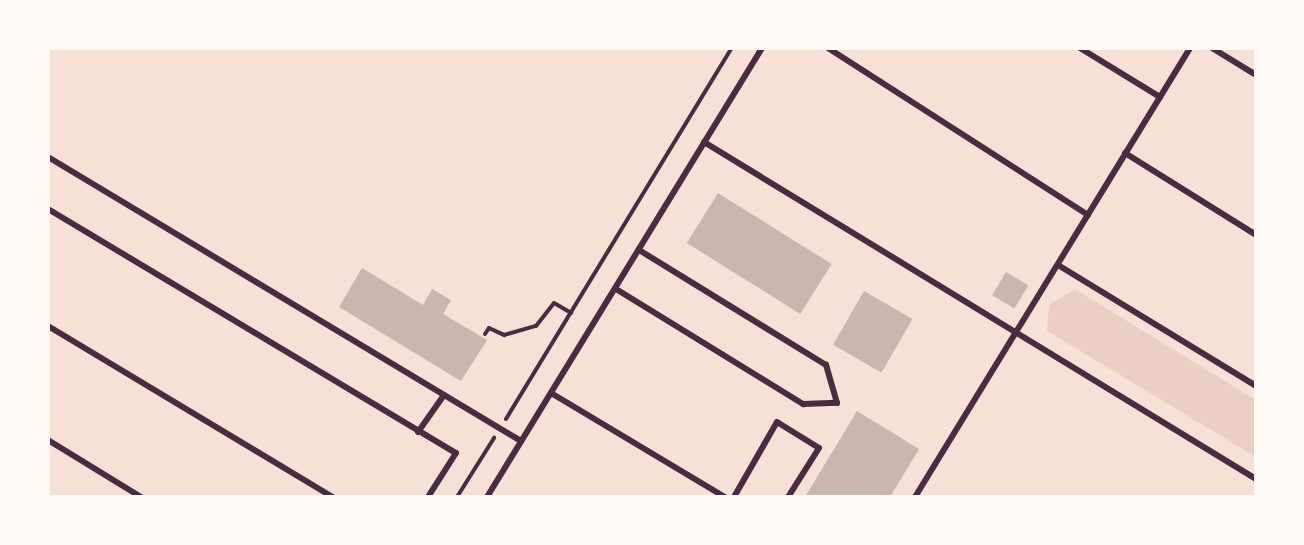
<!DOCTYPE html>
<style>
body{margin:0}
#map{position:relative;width:1304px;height:545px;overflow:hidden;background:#f7e1d7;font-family:"Noto Serif",serif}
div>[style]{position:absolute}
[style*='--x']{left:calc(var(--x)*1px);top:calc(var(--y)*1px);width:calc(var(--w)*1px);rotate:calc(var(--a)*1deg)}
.green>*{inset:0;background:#ebcfc5}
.building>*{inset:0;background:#ccb4b1;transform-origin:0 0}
.path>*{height:4px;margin:-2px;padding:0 2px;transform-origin:2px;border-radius:2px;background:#4a2c40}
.minor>*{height:6px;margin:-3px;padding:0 3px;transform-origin:3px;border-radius:3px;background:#4a2c40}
span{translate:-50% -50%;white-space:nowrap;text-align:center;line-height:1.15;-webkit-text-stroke:4.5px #fffaf5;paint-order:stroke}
.frame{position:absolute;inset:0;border:50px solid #fffaf5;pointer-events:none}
</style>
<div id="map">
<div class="green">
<div style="clip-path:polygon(1075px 289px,1256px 400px,1256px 457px,1047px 331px,1049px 305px)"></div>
</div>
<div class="building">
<div style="left:718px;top:193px;width:134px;height:59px;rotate:32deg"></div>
<div style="clip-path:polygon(362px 268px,423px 305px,432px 289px,451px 300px,443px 314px,487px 340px,461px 381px,339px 307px)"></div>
<div style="left:1006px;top:272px;width:26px;height:27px;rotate:31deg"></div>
<div style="left:864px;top:291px;width:56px;height:62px;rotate:30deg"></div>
<div style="clip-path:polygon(857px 411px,919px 449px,890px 497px,805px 497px)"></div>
</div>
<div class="path">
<div style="--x:485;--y:334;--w:7;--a:-56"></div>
<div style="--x:489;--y:328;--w:17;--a:25"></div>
<div style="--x:504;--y:335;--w:33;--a:-16"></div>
<div style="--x:536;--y:326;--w:29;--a:-52"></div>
<div style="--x:554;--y:303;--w:20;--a:30"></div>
<div style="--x:506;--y:419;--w:434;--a:-58.7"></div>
<div style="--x:457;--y:497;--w:70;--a:-57.9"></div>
</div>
<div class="minor">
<div style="--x:828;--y:48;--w:309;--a:32.7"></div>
<div style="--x:1080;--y:48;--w:94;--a:31.5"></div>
<div style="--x:1212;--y:48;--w:52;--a:31.5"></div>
<div style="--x:704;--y:142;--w:647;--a:31.4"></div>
<div style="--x:1125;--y:153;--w:155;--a:32"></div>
<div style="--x:48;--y:157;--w:552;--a:30.98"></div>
<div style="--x:48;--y:209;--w:475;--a:30.9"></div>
<div style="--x:456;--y:453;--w:52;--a:122.5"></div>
<div style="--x:1058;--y:265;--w:232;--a:31.4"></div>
<div style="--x:616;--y:289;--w:220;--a:31.6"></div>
<div style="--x:803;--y:404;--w:34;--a:-2"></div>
<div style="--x:837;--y:403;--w:40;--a:-106"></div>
<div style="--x:826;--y:365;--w:220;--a:-148.4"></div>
<div style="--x:48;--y:326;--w:332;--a:31"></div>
<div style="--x:551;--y:393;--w:203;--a:30.9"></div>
<div style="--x:418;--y:432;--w:45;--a:-54.9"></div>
<div style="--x:48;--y:440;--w:109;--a:31.5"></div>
<div style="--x:487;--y:497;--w:527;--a:-58.51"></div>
<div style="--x:734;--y:497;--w:86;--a:-60.2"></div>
<div style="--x:777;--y:422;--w:49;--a:31.8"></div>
<div style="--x:819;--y:448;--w:58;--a:122.3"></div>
<div style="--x:915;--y:497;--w:527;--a:-58.51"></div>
</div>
<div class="frame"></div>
</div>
